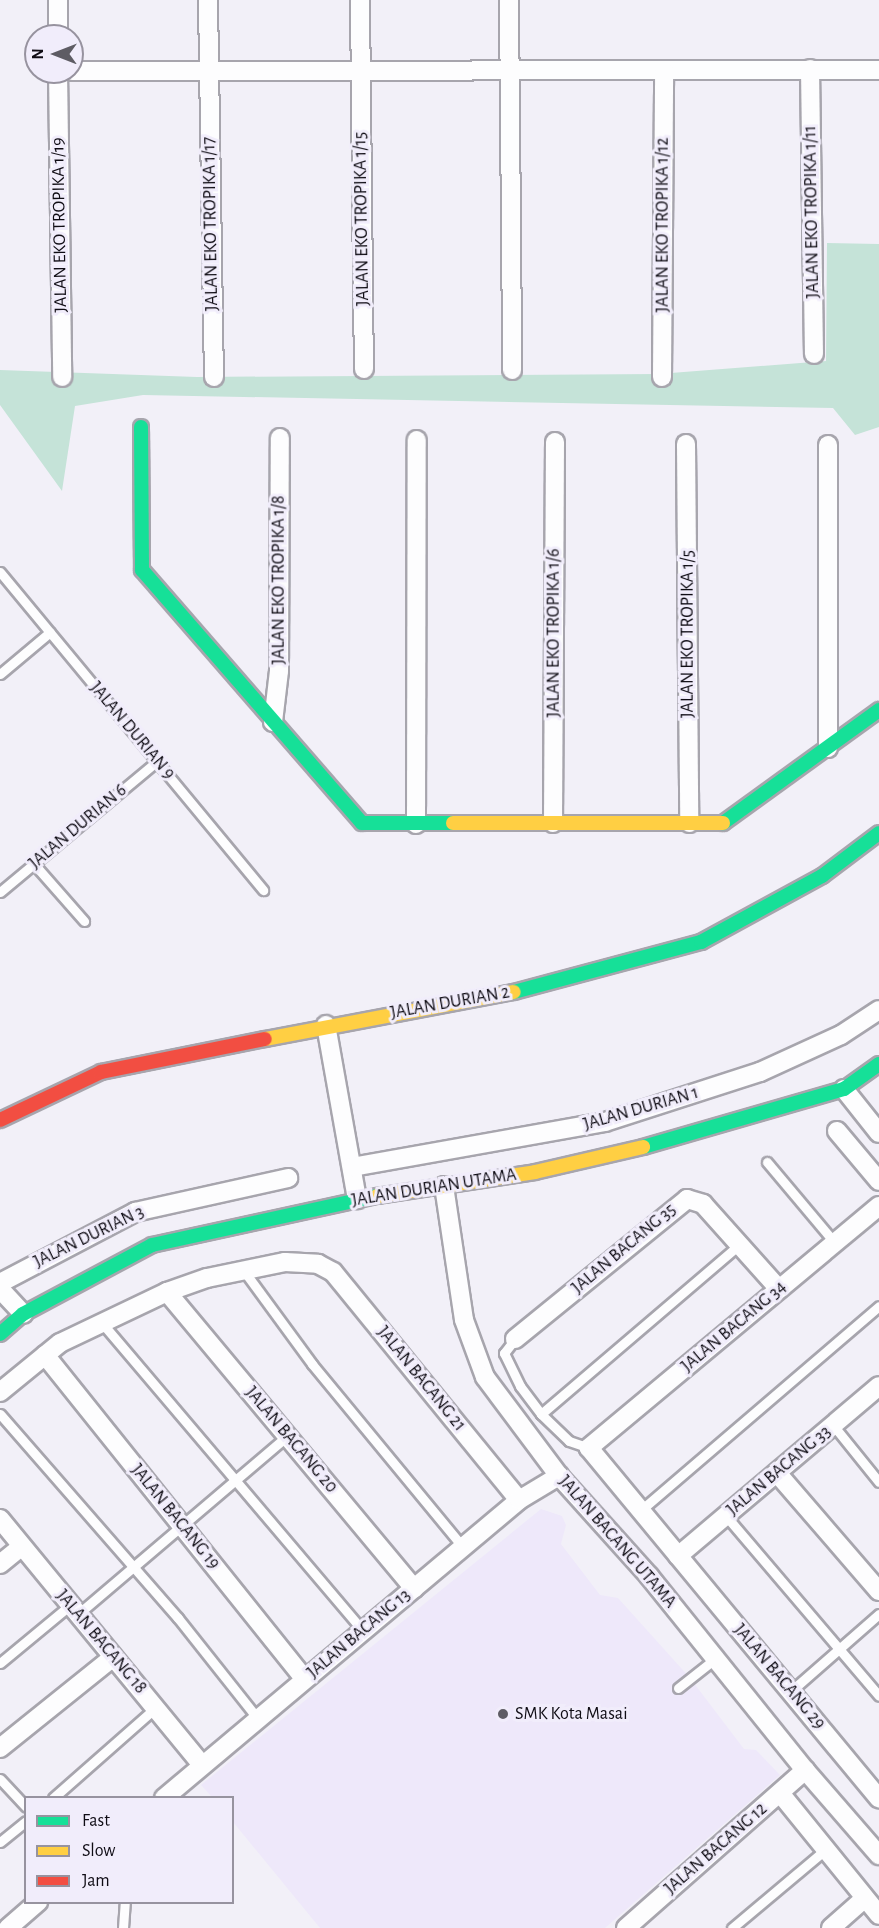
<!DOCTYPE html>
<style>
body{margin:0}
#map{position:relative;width:879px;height:1928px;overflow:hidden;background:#f2f0f8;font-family:"Alegreya Sans",sans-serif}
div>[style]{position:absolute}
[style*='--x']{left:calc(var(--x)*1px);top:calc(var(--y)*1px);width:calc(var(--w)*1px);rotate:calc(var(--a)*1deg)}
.built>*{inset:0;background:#eee8fa}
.green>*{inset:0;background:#c5e3d8}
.roads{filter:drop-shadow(2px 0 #a7a5ad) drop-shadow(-2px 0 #a7a5ad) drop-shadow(0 2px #a7a5ad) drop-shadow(0 -2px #a7a5ad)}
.lane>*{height:9px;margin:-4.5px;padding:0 4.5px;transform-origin:4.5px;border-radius:4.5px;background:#fdfdfe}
.street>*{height:18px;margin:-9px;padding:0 9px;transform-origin:9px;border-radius:9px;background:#fdfdfe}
.fast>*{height:14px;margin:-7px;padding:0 7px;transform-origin:7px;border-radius:7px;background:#16e098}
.slow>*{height:14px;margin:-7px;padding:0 7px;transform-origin:7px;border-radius:7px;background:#ffcf43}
.jam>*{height:14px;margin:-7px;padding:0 7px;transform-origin:7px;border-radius:7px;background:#f24e42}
.dots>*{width:16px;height:16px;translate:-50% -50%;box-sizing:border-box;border:3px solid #f1edfb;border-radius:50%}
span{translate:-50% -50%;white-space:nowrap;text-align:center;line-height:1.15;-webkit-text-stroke:6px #f1edfb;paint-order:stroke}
.street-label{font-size:18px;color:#0f0c14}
.poi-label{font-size:18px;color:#0f0c14}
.left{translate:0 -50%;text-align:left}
.legend{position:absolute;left:24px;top:1796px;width:210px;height:108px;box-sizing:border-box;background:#f1edfb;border:2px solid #97939f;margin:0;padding:8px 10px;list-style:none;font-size:18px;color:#0f0c14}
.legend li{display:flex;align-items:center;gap:12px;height:30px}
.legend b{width:30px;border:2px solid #97939f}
.north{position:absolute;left:24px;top:24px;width:60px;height:60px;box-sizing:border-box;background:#f1edfb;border:2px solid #97939f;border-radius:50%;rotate:270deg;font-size:16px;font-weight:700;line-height:24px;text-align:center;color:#0f0c14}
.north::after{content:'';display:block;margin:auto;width:21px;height:27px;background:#5e5c64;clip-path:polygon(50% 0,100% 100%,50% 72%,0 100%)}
</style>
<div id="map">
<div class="built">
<div style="clip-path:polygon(541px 1509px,562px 1516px,566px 1525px,561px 1544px,600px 1595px,618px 1598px,690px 1678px,744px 1749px,756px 1750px,780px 1775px,605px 1928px,320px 1928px,233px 1822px,232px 1798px,212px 1797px,201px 1785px)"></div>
</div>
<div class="green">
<div style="clip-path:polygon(827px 243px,879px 244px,879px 427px,855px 435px,833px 408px,143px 395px,75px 406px,62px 491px,0 405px,0 370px,197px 377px,658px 374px,826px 361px)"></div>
</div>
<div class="roads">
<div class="lane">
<div style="--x:0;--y:572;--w:413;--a:50.4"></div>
<div style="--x:0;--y:674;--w:65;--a:-40"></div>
<div style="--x:34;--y:864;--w:76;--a:48.7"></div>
<div style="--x:0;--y:892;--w:204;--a:-39.8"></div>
<div style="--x:767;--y:1162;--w:106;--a:50"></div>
<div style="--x:244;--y:1271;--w:115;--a:53.8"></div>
<div style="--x:312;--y:1364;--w:237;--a:50.5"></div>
<div style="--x:102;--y:1323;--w:404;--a:49.7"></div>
<div style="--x:515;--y:1339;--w:18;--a:128"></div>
<div style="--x:504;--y:1353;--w:37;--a:64"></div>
<div style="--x:520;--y:1386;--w:35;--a:53"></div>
<div style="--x:541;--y:1414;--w:39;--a:44"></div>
<div style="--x:569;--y:1441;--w:21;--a:19"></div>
<div style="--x:0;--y:1414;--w:271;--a:48.9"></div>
<div style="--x:178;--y:1618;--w:129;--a:51.6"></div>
<div style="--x:541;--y:1414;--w:260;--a:-40.5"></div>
<div style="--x:833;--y:1425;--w:73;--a:51.1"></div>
<div style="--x:641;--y:1510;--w:313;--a:-40.6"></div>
<div style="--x:726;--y:1516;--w:236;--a:49.6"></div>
<div style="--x:78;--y:1614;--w:275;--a:-40.4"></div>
<div style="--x:0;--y:1663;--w:91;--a:-39.6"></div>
<div style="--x:678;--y:1688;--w:48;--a:-38.3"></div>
<div style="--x:791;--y:1691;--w:117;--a:-41.2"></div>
<div style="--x:0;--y:1779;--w:38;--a:47"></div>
<div style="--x:53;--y:1798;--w:136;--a:-41.4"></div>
<div style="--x:0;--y:1842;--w:33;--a:-39"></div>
<div style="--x:123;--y:1928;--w:26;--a:-86"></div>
<div style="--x:732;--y:1928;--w:123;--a:-40"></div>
</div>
<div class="street">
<div style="--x:58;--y:0;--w:36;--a:90"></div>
<div style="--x:208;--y:0;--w:377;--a:89.1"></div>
<div style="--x:360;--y:0;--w:369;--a:89.4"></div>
<div style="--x:509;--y:0;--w:370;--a:89.5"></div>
<div style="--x:810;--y:69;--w:285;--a:89.2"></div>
<div style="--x:72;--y:71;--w:807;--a:-0.07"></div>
<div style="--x:58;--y:72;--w:305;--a:89.2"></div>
<div style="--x:662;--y:377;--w:305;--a:-89.6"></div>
<div style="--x:686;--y:444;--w:379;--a:89.5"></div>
<div style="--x:828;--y:445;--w:303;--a:90"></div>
<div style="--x:273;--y:722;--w:51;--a:-83.3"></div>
<div style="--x:279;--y:671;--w:233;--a:-89.8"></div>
<div style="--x:553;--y:823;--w:381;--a:-89.7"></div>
<div style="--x:416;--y:824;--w:384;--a:-89.9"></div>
<div style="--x:326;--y:1025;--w:177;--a:79.9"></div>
<div style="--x:844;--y:1089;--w:56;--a:51.5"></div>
<div style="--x:837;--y:1131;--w:65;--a:50"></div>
<div style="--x:352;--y:1167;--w:257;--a:-10.1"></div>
<div style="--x:605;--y:1122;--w:163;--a:-17.9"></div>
<div style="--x:760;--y:1072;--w:89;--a:-24.6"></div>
<div style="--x:841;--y:1035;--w:45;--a:-33.3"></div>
<div style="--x:444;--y:1186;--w:135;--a:81.5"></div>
<div style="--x:464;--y:1320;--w:61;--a:69.8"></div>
<div style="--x:485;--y:1377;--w:124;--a:53.2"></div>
<div style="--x:559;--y:1476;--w:135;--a:48"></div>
<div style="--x:649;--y:1576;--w:249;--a:51.2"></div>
<div style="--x:805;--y:1770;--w:113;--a:49"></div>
<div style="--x:879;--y:1206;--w:378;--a:140.2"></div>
<div style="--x:589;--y:1448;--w:455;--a:50.4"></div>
<div style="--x:0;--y:1283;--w:153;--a:-27.7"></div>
<div style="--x:135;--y:1212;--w:157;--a:-12.5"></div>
<div style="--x:0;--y:1289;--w:34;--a:47"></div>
<div style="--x:167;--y:1292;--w:386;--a:50.2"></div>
<div style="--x:515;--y:1339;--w:222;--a:-39.1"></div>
<div style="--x:687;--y:1199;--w:17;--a:17"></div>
<div style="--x:703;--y:1204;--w:114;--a:48.2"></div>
<div style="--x:45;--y:1355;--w:415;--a:51.3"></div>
<div style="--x:0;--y:1392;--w:77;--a:-39.2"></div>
<div style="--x:60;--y:1343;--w:119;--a:-25.5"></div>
<div style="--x:167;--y:1292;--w:42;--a:-19.3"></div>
<div style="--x:207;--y:1278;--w:80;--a:-11.6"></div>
<div style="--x:285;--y:1262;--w:33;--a:3"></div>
<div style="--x:318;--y:1264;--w:17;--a:28"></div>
<div style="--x:333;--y:1272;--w:294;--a:50.8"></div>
<div style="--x:777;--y:1473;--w:156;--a:49.2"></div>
<div style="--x:0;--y:1519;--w:318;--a:50.6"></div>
<div style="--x:678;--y:1556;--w:263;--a:-40.2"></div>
<div style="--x:0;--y:1564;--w:28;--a:-39"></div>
<div style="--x:0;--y:1748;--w:145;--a:-38.8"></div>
<div style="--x:780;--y:1793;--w:157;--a:50.9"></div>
<div style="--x:164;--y:1798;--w:463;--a:-40"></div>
<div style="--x:519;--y:1500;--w:47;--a:-31"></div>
<div style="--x:8;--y:1928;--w:40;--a:-41"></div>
<div style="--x:626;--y:1928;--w:239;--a:-41.4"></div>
<div style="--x:831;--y:1928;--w:45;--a:-41.4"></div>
</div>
<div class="fast">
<div style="--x:141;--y:427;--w:143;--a:89.6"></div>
<div style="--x:142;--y:570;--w:335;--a:49"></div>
<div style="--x:362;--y:823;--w:91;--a:0"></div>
<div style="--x:723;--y:823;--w:193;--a:-35.9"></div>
<div style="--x:514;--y:992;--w:194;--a:-15"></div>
<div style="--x:701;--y:942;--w:138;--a:-28.6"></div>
<div style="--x:822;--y:876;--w:71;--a:-37"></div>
<div style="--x:643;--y:1147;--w:209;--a:-16.1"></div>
<div style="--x:844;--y:1089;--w:43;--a:-35.5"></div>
<div style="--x:0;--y:1334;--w:30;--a:-41"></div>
<div style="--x:23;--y:1314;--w:146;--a:-28.1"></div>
<div style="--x:152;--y:1245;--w:230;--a:-12.3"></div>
</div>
<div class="slow">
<div style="--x:453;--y:823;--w:270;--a:0"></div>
<div style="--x:265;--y:1039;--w:253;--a:-10.7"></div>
<div style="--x:377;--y:1196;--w:160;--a:-8.6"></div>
<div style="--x:535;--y:1172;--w:111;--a:-13"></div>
</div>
<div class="jam">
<div style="--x:0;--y:1120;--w:112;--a:-25.4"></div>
<div style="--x:101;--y:1072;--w:167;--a:-11.4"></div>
</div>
</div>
<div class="dots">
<div style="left:503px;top:1714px;background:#5e5c64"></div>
</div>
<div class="street-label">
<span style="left:812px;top:212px;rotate:-91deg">JALAN EKO TROPIKA 1/11</span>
<span style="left:362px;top:219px;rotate:-91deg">JALAN EKO TROPIKA 1/15</span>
<span style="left:211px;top:224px;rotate:-91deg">JALAN EKO TROPIKA 1/17</span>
<span style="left:60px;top:225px;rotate:-91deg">JALAN EKO TROPIKA 1/19</span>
<span style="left:663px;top:225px;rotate:-90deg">JALAN EKO TROPIKA 1/12</span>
<span style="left:279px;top:580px;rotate:-90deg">JALAN EKO TROPIKA 1/8</span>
<span style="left:554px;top:633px;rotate:-90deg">JALAN EKO TROPIKA 1/6</span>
<span style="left:688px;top:634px;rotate:-90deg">JALAN EKO TROPIKA 1/5</span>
<span style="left:132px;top:731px;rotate:50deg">JALAN DURIAN 9</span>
<span style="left:78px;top:827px;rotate:-40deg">JALAN DURIAN 6</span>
<span style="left:450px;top:1003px;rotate:-10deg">JALAN DURIAN 2</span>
<span style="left:641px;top:1109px;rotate:-16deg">JALAN DURIAN 1</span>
<span style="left:434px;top:1188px;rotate:-9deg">JALAN DURIAN UTAMA</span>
<span style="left:89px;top:1237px;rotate:-26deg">JALAN DURIAN 3</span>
<span style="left:624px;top:1249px;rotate:-40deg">JALAN BACANG 35</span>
<span style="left:734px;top:1327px;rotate:-40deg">JALAN BACANG 34</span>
<span style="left:421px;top:1379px;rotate:51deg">JALAN BACANG 21</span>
<span style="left:291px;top:1440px;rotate:50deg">JALAN BACANG 20</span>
<span style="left:779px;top:1471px;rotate:-40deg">JALAN BACANG 33</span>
<span style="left:175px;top:1517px;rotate:51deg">JALAN BACANG 19</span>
<span style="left:617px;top:1542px;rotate:49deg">JALAN BACANG UTAMA</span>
<span style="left:359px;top:1634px;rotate:-40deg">JALAN BACANG 13</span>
<span style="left:101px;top:1642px;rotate:50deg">JALAN BACANG 18</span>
<span style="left:779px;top:1677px;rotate:50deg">JALAN BACANG 29</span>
<span style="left:716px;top:1849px;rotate:-41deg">JALAN BACANG 12</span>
</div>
<div class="poi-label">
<span class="left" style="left:515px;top:1714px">SMK Kota Masai</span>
</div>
<ul class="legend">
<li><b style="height:8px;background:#16e098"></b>Fast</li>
<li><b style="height:8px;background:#ffcf43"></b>Slow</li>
<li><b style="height:8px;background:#f24e42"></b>Jam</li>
</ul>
<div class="north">N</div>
</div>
